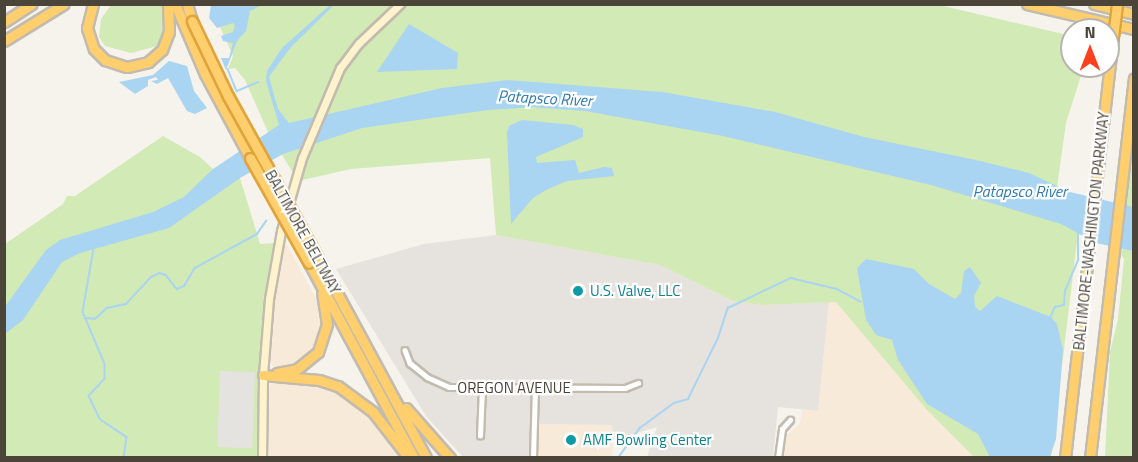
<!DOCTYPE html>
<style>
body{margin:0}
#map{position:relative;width:1138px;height:462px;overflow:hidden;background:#f6f3ec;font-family:"Titillium Web",sans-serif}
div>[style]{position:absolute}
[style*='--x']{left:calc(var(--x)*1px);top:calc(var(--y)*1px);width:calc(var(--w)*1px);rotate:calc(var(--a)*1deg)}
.commercial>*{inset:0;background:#f7ead8;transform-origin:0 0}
.industrial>*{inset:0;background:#e6e2dd}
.green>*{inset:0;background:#d2eab5}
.parking>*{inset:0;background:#e5e3e0;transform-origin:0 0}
.water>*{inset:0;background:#a9d4f2}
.stream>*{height:1.5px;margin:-0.75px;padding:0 0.75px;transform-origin:0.75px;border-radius:0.75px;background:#a9d4f2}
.roads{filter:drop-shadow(2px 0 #c2bbae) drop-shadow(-2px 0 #c2bbae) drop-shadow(0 2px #c2bbae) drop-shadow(0 -2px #c2bbae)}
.street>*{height:4.5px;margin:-2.25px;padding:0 2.25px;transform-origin:2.25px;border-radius:2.25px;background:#fff}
.secondary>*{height:7px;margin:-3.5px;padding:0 3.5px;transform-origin:3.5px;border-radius:3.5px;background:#fff3cd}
.highway>*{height:9px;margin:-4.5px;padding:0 4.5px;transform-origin:4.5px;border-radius:4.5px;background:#ffcf6e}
.bridges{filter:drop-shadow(2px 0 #e0a43c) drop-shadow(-2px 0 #e0a43c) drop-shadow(0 2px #e0a43c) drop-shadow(0 -2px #e0a43c)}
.highway-bridge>*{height:9px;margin:-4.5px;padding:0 4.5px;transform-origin:4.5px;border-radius:4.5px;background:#ffcf6e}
.dots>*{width:16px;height:16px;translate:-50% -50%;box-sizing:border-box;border:3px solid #fff;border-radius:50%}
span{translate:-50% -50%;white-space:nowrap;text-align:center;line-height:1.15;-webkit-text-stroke:4.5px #fff;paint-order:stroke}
.street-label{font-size:15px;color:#4b4439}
.culture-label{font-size:15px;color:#0d838f}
.left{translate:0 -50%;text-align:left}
.water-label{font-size:16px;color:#2e7ab2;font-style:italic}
.frame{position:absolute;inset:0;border:6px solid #4b4439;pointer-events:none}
.north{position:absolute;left:1060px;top:18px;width:60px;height:60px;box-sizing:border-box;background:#fff;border:2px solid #b7b4b0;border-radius:50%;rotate:0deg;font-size:16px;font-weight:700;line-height:24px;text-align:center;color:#4b4439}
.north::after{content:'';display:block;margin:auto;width:21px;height:27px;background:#fc3f1d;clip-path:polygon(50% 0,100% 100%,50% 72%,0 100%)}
</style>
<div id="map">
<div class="commercial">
<div style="clip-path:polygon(287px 245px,317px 300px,322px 323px,310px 354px,298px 363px,275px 368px,267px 360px,271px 301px,280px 248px)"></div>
<div style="clip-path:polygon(829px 302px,836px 302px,927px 410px,974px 457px,781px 458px,784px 437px,800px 424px,802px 410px,818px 411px)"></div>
<div style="clip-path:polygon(275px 380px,332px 385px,370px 415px,398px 457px,266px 458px,267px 389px)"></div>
<div style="left:538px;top:424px;width:75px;height:34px;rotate:1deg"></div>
</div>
<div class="industrial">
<div style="clip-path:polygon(496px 235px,660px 265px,733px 301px,760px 305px,829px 302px,818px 411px,778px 407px,773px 457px,647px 457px,657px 427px,613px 440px,612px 425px,539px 424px,537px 457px,463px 457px,426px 416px,336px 269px,424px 244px)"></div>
</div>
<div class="green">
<div style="clip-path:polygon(935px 4px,1072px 36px,1072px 66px,1084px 66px,1066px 123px,1057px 187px,1078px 233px,1051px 457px,974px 457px,927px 410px,836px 302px,760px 305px,733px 301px,660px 265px,496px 235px,490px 158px,351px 169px,298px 181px,268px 132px,245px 80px,235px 68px,228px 69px,233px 56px,210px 5px)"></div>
<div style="clip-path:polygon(111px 5px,163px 5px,165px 22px,161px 45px,131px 53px,105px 46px,99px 37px,101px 19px)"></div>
<div style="clip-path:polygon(163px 136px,200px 157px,213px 169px,240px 178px,260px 244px,275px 243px,262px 321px,257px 457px,5px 458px,5px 244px,63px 204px,67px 196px,75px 196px)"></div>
<div style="clip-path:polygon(1133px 146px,1133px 457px,1105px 458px,1110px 352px,1118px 319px,1124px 259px,1120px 253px,1124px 248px,1125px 196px)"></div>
</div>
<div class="parking">
<div style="left:220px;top:371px;width:35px;height:76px;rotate:2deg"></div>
</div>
<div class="water">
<div style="clip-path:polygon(211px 5px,262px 5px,250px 11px,246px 31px,237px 41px,226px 70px,221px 58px,229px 58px,233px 43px,223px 41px,221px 36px,233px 32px,235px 26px,233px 23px,217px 28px,209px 18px)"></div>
<div style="clip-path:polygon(330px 5px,334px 5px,290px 48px,269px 77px,278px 109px,289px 123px,442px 88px,508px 80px,662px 92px,775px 112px,864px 137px,976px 160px,1029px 173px,1070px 192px,1133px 207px,1133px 251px,1096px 243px,1061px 224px,931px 185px,723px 136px,585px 111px,532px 107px,488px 110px,362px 128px,283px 154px,240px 178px,169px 228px,80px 253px,62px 262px,23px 320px,5px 334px,4px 308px,46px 250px,60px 240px,153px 212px,184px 197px,213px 169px,279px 125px,266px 81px,267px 71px,282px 48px)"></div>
<div style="clip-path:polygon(409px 24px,458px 53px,457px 69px,377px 72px)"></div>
<div style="clip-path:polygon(169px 61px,187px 66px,194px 91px,207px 108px,195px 114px,187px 111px,168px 78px,157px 84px,151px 81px,158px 80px,156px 77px,148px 80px,148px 86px,135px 94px,119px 82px,153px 75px)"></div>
<div style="clip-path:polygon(522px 120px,573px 125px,583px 129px,583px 137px,536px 157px,537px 163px,575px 160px,579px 173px,604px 167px,612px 168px,614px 176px,567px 181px,546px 190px,533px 198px,511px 224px,507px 132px,509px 126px)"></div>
<div style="clip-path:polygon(866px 259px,914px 269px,929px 284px,955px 299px,961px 293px,964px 271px,970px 267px,981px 283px,974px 296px,975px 307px,980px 311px,997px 296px,1051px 317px,1057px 324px,1063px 350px,1056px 439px,1050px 457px,990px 457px,978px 434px,927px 404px,898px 360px,892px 340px,876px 335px,866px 320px,857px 268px)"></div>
</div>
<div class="stream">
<div style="--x:228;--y:69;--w:24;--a:68"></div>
<div style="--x:237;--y:91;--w:23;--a:-23"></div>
<div style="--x:94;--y:249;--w:64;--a:99.9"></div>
<div style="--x:83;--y:312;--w:56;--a:67.1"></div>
<div style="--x:105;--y:364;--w:15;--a:90"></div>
<div style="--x:105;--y:379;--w:23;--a:133"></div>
<div style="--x:89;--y:396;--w:25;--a:64"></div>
<div style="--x:100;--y:419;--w:32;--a:34"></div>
<div style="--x:127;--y:437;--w:21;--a:98"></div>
<div style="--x:87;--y:318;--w:8;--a:7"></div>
<div style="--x:95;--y:319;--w:16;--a:-43"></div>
<div style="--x:107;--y:308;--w:19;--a:-12"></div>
<div style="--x:126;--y:304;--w:37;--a:-47"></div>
<div style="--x:151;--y:277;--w:10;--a:-24"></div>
<div style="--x:160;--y:273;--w:6;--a:18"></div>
<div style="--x:166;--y:275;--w:18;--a:52"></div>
<div style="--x:177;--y:289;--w:8;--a:-23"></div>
<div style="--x:184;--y:286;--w:21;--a:-59"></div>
<div style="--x:195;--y:268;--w:71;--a:-28.7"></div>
<div style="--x:257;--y:234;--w:16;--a:-55"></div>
<div style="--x:1050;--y:318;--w:12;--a:-66"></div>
<div style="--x:1055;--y:307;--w:9;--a:-13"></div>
<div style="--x:1064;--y:305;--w:14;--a:-86"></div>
<div style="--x:1065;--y:291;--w:34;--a:-67"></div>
<div style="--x:1078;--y:260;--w:27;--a:-90"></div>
<div style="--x:618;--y:458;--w:37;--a:-54"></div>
<div style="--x:640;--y:428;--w:42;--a:-36.3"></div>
<div style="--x:674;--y:403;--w:15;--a:-16"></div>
<div style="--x:688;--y:399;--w:68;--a:-63.8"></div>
<div style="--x:718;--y:338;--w:32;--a:-72"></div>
<div style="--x:728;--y:308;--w:70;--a:-25.5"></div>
<div style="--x:791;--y:278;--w:47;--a:13.4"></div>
<div style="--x:837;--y:289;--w:27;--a:28"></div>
</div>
<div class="roads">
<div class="street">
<div style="--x:405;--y:350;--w:14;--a:69"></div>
<div style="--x:410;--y:363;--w:22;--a:39"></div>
<div style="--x:427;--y:377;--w:24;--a:24"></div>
<div style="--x:449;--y:387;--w:176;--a:0.3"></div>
<div style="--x:625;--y:388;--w:14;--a:-21"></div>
<div style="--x:480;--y:436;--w:48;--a:-87.6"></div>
<div style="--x:533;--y:458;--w:70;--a:-88.4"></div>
<div style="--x:778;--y:458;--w:29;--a:-82"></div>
<div style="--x:782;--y:429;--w:12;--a:-48"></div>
</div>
<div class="secondary">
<div style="--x:262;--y:458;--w:83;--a:-89.3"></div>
<div style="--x:263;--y:375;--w:76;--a:-85.5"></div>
<div style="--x:269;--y:299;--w:69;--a:-80"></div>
<div style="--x:281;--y:231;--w:76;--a:-74"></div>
<div style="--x:302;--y:158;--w:98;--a:-67.1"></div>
<div style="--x:340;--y:68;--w:31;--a:-53"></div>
<div style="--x:359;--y:43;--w:57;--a:-43.6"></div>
</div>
<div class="highway">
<div style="--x:93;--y:4;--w:25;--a:104"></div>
<div style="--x:87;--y:28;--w:22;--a:72"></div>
<div style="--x:94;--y:49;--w:16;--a:45"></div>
<div style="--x:105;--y:60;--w:23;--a:18"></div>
<div style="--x:127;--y:67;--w:22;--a:-13"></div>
<div style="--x:148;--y:62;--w:18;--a:-41"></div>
<div style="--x:162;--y:50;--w:19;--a:-69"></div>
<div style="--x:169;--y:32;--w:28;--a:-92"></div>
<div style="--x:175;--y:4;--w:76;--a:66.8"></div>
<div style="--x:205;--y:74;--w:95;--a:61.8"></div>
<div style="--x:187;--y:4;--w:18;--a:74"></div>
<div style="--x:1027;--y:4;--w:110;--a:13.2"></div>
<div style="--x:1094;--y:4;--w:41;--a:14"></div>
<div style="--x:4;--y:22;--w:33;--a:-33"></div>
<div style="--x:4;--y:41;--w:70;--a:-31.7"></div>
<div style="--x:318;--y:258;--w:227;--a:61.6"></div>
<div style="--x:309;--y:263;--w:221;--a:61.7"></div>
<div style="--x:277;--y:373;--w:20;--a:-11"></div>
<div style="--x:297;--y:369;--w:27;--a:-39"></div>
<div style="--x:318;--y:352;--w:29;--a:-72"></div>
<div style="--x:327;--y:324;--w:31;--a:-99"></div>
<div style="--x:263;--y:375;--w:56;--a:5.1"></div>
<div style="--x:319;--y:380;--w:20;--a:18"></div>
<div style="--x:338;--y:386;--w:44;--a:36.6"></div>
<div style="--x:373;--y:412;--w:57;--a:52.1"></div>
<div style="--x:406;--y:408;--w:67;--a:48.7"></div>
<div style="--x:1065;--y:458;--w:424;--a:-83.5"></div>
<div style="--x:1090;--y:458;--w:382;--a:-83.4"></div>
</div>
</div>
<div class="bridges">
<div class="highway-bridge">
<div style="--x:192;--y:21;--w:83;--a:64.4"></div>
<div style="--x:228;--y:96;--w:185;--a:60.9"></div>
<div style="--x:1113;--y:37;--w:33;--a:-83"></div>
<div style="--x:250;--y:158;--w:120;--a:60.7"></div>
</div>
</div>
<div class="dots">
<div style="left:578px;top:291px;background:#0f9aa8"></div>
<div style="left:571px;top:440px;background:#0f9aa8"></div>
</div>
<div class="street-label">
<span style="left:1091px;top:231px;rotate:-84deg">BALTIMORE-WASHINGTON PARKWAY</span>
<span style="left:303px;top:232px;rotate:61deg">BALTIMORE BELTWAY</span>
<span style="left:514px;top:388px">OREGON AVENUE</span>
</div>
<div class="culture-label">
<span class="left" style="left:590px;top:291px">U.S. Valve, LLC</span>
<span class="left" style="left:583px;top:440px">AMF Bowling Center</span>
</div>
<div class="water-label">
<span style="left:545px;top:98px;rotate:3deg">Patapsco River</span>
<span style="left:1020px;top:191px">Patapsco River</span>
</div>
<div class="frame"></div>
<div class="north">N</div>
</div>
